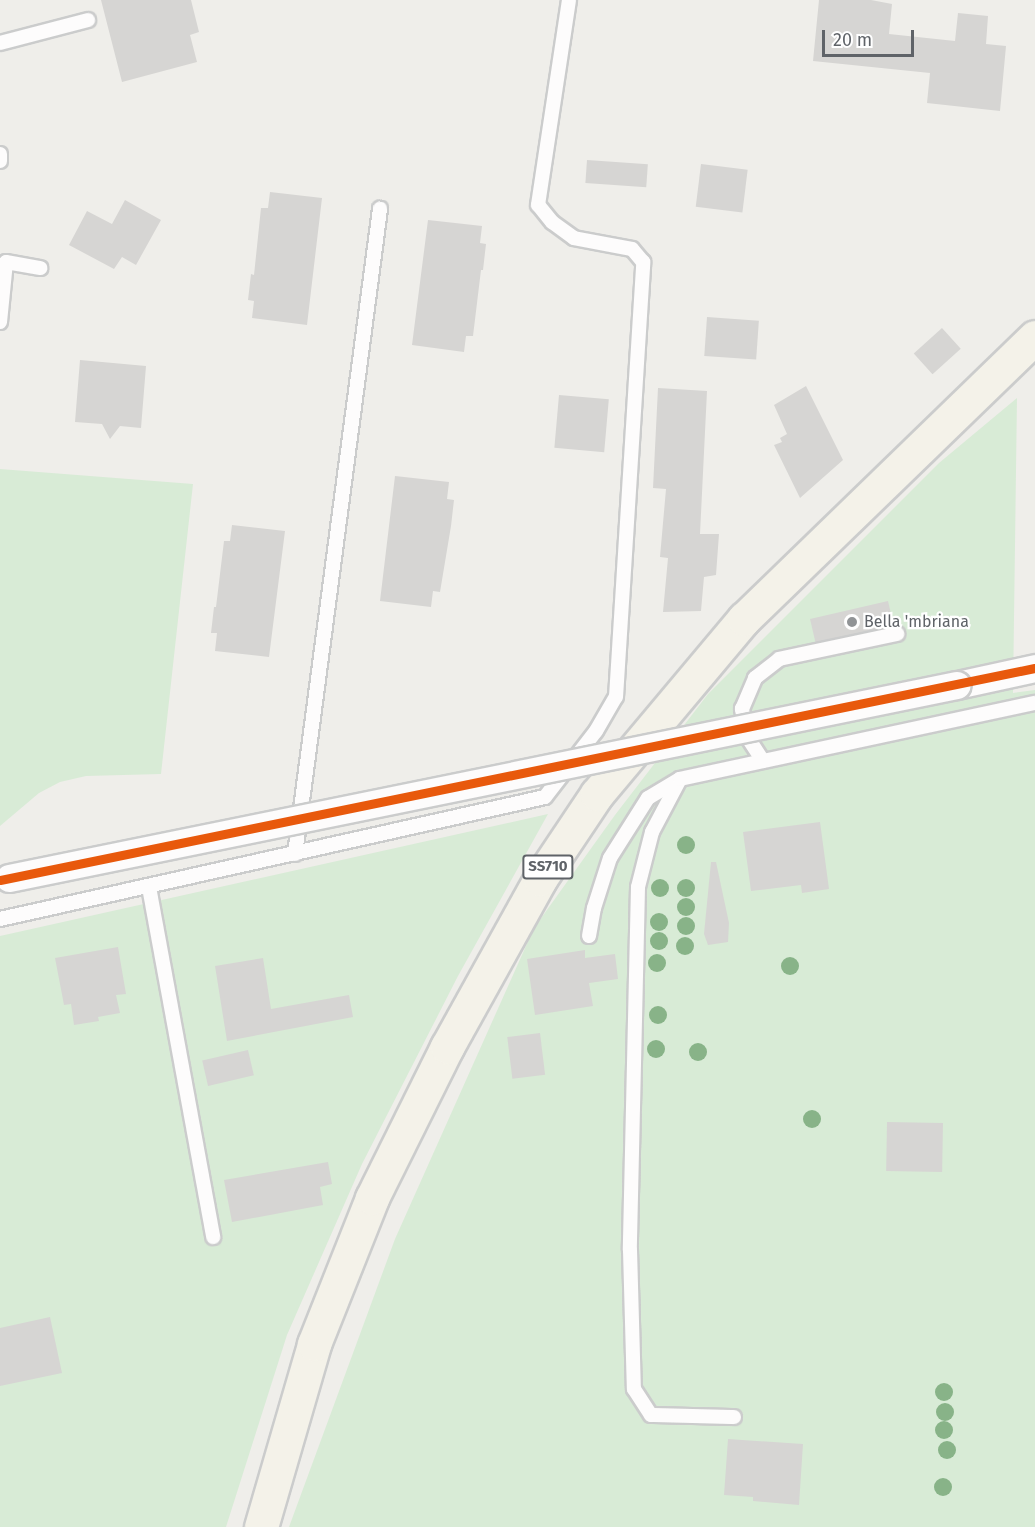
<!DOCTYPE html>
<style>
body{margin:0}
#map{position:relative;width:1035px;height:1527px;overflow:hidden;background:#efeeea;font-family:"Fira Sans",sans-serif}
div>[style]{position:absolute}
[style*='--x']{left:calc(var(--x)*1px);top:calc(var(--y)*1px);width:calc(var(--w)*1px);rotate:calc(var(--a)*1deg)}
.green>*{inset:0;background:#d8ebd6}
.building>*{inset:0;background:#d6d5d3;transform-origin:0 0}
.roads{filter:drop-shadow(2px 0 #cbcccc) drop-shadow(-2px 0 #cbcccc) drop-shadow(0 2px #cbcccc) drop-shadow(0 -2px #cbcccc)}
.service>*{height:14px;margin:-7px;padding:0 7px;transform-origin:7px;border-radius:7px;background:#fdfcfc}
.minor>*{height:27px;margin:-13.5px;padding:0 13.5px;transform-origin:13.5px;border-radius:13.5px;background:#fdfcfc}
.primary>*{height:33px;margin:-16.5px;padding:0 16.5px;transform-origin:16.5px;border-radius:16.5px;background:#f4f2e9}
.bridges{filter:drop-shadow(2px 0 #cbcccc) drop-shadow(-2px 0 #cbcccc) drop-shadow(0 2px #cbcccc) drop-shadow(0 -2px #cbcccc)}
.minor-bridge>*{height:27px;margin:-13.5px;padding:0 13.5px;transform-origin:13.5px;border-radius:13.5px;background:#fdfcfc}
.cycleway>*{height:9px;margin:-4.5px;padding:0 4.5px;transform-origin:4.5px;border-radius:4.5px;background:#e8590c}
.trees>*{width:18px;height:18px;margin:-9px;border-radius:50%;background:#88b388}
.dots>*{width:16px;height:16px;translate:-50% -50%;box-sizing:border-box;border:3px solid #fff;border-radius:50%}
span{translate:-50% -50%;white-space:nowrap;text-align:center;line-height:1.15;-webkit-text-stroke:4.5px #fff;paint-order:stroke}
.shield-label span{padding:2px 4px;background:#fff;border:2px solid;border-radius:4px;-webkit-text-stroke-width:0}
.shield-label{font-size:15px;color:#5f6368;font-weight:700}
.poi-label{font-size:16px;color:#5f6368}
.left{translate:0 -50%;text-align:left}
.scale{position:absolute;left:822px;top:30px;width:92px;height:27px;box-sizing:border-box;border:3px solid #5f6368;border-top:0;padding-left:8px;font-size:18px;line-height:21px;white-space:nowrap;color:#5f6368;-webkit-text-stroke:4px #fff;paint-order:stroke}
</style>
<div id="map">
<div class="green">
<div style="clip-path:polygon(1017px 398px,1013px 693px,1035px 690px,1035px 1527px,289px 1527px,395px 1239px,534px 928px,615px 815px,708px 694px,939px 463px)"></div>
<div style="clip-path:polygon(0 469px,193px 484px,161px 774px,86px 776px,60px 782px,39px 793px,0 826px)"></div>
<div style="clip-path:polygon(548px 814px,458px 976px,362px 1164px,287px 1335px,226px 1527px,0 1527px,0 936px)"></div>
</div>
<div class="building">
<div style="clip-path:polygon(101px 0,191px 0,199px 32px,190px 35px,197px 62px,122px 82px)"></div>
<div style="clip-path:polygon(819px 0,871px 0,892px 4px,889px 34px,955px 41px,958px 13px,988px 16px,986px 44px,1006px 46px,1000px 111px,927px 103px,930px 73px,813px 61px)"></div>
<div style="left:587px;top:160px;width:61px;height:23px;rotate:4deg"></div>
<div style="left:701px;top:164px;width:47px;height:43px;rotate:7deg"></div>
<div style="clip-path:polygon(270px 192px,322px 198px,307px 325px,252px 318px,254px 301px,248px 300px,251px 274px,254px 275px,261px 208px,268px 208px)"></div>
<div style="clip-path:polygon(125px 200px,161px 220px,136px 265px,122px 257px,114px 269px,69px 245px,87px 211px,112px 224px)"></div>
<div style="clip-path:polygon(428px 220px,482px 226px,480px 243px,486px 244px,483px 270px,481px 270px,473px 336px,466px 336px,464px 352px,412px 345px)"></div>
<div style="left:707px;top:317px;width:52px;height:39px;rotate:4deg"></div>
<div style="left:942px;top:328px;width:28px;height:38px;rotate:48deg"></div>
<div style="clip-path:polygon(80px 360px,146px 366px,141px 428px,120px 426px,110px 439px,102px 424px,75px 422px)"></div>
<div style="clip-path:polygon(806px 386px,843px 460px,800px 498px,774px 445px,782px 442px,780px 438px,787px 434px,774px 405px)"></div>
<div style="clip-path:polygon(658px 388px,707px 391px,700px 534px,719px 534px,716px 575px,704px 577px,701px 611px,663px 612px,668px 558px,660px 557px,666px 489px,653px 488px)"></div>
<div style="left:559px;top:395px;width:50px;height:53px;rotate:5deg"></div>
<div style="clip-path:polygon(395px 476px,449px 482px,447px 499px,454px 500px,451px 526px,440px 592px,433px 591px,431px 607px,380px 601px)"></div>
<div style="clip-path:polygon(232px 525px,285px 531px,269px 657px,215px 651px,217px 633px,211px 633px,214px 607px,216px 607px,224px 541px,230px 541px)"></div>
<div style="left:888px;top:601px;width:26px;height:80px;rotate:77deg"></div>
<div style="clip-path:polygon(820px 822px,829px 889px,802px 893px,801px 885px,751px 891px,743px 832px)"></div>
<div style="clip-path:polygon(711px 862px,716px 862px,729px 923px,728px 942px,708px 945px,704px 934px)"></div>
<div style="clip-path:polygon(118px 947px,126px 994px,116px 995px,120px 1013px,98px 1017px,99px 1021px,74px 1025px,71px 1004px,64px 1005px,55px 958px)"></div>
<div style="clip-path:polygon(585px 950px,585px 958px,615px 954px,618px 979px,589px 983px,593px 1006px,535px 1015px,527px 959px)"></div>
<div style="clip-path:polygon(263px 958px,271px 1009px,349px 995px,353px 1017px,227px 1041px,215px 966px)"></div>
<div style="left:540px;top:1033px;width:42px;height:33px;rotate:83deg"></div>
<div style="left:248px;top:1050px;width:26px;height:47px;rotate:77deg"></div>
<div style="left:887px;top:1122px;width:56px;height:49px;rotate:1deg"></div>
<div style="clip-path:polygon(328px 1162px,332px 1184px,320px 1187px,323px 1205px,232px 1222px,224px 1180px)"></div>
<div style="clip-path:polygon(50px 1317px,62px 1373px,0 1386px,0 1328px)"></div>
<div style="clip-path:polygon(728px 1439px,803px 1444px,799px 1505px,753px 1501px,753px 1497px,724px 1495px)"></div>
</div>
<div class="roads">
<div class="service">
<div style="--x:0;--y:43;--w:91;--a:-14.6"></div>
<div style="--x:0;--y:154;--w:7;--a:90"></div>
<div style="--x:0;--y:322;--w:60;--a:-84.3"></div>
<div style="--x:6;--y:262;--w:35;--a:10"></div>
<div style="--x:763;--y:761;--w:27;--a:-123"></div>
<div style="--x:748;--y:738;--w:30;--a:-102"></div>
<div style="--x:742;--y:709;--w:34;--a:-67"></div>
<div style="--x:755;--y:678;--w:31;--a:-38"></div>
<div style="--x:779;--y:659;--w:121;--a:-12"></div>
<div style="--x:680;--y:779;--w:60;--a:117.8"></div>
<div style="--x:652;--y:832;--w:57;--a:104.3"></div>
<div style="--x:638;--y:887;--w:363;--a:91.3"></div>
<div style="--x:630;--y:1250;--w:139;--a:88.4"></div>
<div style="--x:634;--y:1389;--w:31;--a:57"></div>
<div style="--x:651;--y:1415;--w:83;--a:1.4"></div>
<div style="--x:295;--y:854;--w:651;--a:-82.49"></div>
<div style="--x:149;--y:887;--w:356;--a:79.6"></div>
<div style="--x:0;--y:919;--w:558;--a:-12.62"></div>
<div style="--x:545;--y:797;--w:83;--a:-52.3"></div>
<div style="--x:596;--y:731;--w:39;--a:-60"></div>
<div style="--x:616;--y:697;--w:436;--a:-86.4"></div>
<div style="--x:643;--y:262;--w:17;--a:-130"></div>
<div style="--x:632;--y:249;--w:59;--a:-169.3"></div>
<div style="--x:574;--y:238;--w:27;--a:-144"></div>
<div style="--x:552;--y:222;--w:22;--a:-129"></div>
<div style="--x:538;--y:205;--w:207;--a:-81.4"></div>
<div style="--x:589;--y:936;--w:28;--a:-80"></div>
<div style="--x:594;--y:908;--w:52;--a:-72.3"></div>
<div style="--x:610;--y:858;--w:71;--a:-57.7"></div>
<div style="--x:648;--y:798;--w:37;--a:-31"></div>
<div style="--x:680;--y:779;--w:363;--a:-12.1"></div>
</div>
<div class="minor">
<div style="--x:957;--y:685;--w:80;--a:-12.3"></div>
</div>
<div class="primary">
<div style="--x:261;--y:1527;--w:191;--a:-73.8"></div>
<div style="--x:314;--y:1344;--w:157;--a:-68.3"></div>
<div style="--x:372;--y:1198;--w:169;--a:-63.6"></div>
<div style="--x:447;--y:1047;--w:192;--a:-61"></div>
<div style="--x:540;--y:879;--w:102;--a:-56.2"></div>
<div style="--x:597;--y:794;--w:229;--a:-50"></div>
<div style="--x:744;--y:619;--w:405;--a:-44.1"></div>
</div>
</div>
<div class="bridges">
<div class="minor-bridge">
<div style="--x:9;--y:878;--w:967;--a:-11.51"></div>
</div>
</div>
<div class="cycleway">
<div style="--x:0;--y:880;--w:1056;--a:-11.58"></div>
</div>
<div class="trees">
<div style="left:686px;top:845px"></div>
<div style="left:660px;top:888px"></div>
<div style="left:686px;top:888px"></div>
<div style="left:686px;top:907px"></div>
<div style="left:659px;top:922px"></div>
<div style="left:686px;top:926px"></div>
<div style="left:659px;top:941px"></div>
<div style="left:685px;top:946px"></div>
<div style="left:657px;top:963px"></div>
<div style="left:790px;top:966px"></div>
<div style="left:658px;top:1015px"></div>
<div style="left:656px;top:1049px"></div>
<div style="left:698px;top:1052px"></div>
<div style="left:812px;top:1119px"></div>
<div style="left:944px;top:1392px"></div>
<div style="left:945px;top:1412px"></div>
<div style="left:944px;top:1430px"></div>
<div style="left:947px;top:1450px"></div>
<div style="left:943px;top:1487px"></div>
</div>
<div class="dots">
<div style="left:852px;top:622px;background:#919496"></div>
</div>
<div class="shield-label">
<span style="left:548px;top:867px">SS710</span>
</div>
<div class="poi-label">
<span class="left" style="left:864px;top:622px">Bella 'mbriana</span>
</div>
<div class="scale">20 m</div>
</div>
